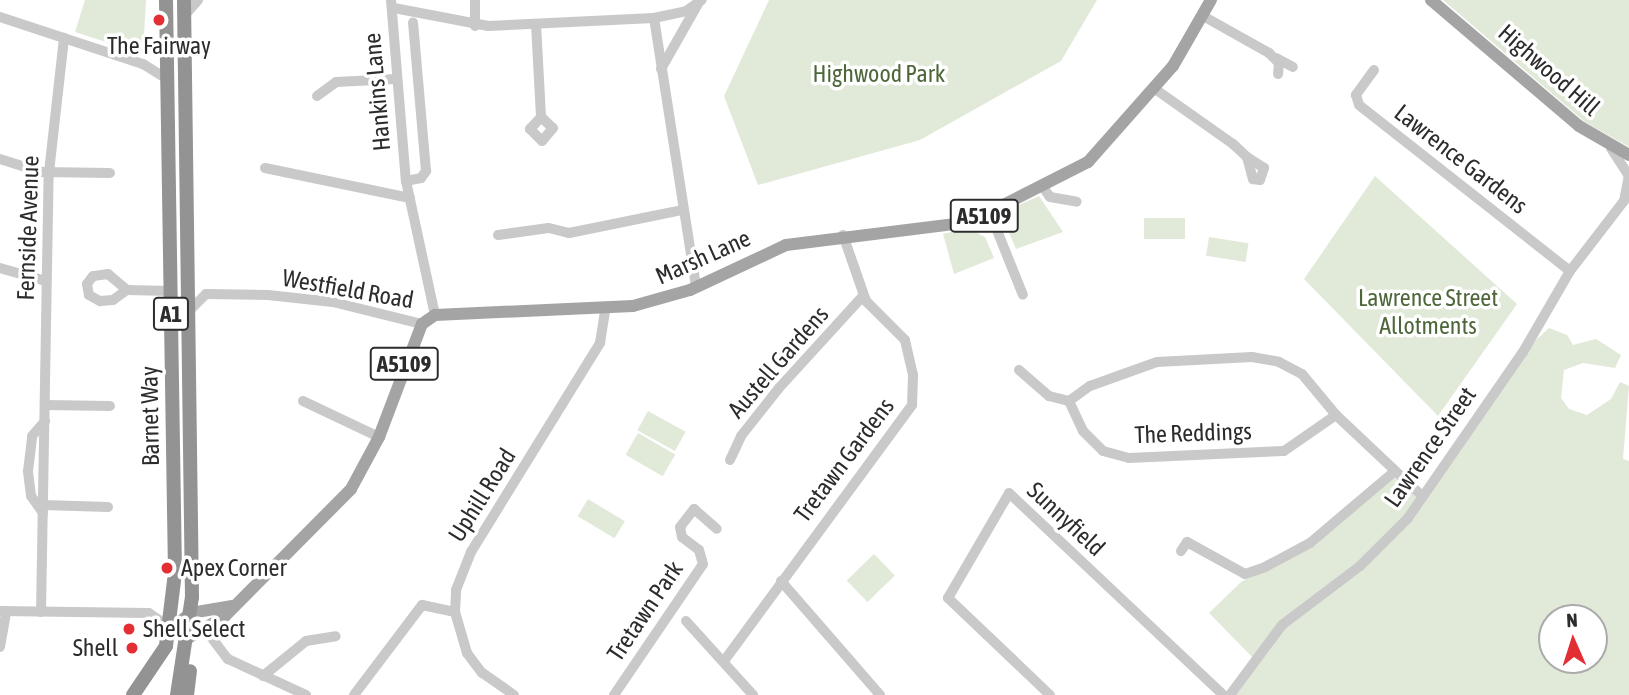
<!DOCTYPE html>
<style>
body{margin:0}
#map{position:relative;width:1629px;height:695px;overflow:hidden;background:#fff;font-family:"Asap Condensed",sans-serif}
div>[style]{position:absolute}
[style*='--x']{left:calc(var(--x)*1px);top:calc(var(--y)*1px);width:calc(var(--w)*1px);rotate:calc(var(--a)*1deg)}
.green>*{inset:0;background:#e1ead9;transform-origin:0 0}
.minor>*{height:10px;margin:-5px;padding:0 5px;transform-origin:5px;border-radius:5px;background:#c9c9c9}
.major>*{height:12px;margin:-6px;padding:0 6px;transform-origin:6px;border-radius:6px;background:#a4a4a4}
.highway>*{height:14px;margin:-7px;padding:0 7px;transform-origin:7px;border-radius:7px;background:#939393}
.dots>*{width:19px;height:19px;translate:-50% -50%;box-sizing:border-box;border:4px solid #fff;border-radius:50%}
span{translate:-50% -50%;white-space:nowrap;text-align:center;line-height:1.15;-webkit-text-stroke:7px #fff;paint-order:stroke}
.shield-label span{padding:2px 5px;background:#fff;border:2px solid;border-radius:5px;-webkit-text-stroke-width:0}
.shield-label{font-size:23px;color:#2c2c2c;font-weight:700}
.poi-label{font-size:24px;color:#2c2c2c}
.left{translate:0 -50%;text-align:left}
.right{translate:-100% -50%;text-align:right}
.street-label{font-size:24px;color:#2c2c2c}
.park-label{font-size:24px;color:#4d673a}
.north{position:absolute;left:1538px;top:604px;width:70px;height:70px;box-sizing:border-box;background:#fff;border:2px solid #ababab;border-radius:50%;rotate:357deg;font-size:19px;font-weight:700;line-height:28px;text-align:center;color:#2c2c2c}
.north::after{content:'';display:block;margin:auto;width:24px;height:32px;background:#e32e34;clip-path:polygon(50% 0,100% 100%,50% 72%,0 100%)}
</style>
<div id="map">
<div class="green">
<div style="clip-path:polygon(85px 0,146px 0,143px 54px,75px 32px)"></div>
<div style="clip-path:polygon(769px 0,1097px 0,1061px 61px,920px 140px,758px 185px,724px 96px)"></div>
<div style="clip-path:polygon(1443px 0,1629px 0,1629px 147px,1585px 122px)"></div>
<div style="clip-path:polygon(1375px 176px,1517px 304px,1438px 416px,1304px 279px)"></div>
<div style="clip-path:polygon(1039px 196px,1063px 232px,1016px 249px,1007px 228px,1012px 208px)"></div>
<div style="left:1144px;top:218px;width:41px;height:21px"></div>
<div style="clip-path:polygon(968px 228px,985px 237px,994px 258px,954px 274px,943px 234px)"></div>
<div style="left:1209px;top:237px;width:40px;height:19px;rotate:9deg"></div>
<div style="clip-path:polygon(evenodd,1549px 328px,1567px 335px,1573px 345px,1596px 339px,1621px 355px,1615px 368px,1583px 363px,1564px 370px,1561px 398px,1569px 409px,1587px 415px,1611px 399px,1620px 382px,1629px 386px,1623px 459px,1629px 461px,1629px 695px,1230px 695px,1257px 662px,1209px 613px,1241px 582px,1311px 542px,1394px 477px,1419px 500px,1523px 352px,1549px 328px,1552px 618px,1594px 618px,1594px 660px,1552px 660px,1552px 618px)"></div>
<div style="left:648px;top:411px;width:43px;height:22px;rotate:29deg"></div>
<div style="left:638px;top:433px;width:43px;height:25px;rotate:30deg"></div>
<div style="left:588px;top:499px;width:43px;height:20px;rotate:31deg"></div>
<div style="left:874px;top:554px;width:30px;height:38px;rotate:46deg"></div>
</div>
<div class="minor">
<div style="--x:391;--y:0;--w:182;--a:85.3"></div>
<div style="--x:406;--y:181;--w:137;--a:77.8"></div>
<div style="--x:475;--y:0;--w:26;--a:90"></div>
<div style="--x:394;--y:8;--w:96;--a:10.8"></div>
<div style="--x:488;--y:26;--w:166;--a:-2.8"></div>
<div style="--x:654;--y:18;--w:33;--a:-12"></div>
<div style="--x:686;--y:11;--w:19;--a:-35"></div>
<div style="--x:185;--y:15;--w:20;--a:-49"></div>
<div style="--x:1203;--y:16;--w:76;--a:29.3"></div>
<div style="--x:1269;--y:53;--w:14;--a:45"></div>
<div style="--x:1279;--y:63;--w:11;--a:95"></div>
<div style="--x:0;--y:17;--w:151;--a:18.2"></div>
<div style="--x:143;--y:64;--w:28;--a:32"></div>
<div style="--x:654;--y:18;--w:272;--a:81.1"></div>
<div style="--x:536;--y:24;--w:93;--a:86.9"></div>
<div style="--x:541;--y:117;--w:16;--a:43"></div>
<div style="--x:553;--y:128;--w:17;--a:130"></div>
<div style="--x:542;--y:141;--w:17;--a:-135"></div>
<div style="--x:530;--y:129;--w:16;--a:-47"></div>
<div style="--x:1276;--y:58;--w:19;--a:28"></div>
<div style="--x:661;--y:69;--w:75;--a:-60.4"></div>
<div style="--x:1374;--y:70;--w:31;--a:126"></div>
<div style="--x:1356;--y:95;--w:10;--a:73"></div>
<div style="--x:1359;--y:105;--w:268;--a:38.2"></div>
<div style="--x:1155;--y:89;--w:95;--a:35.2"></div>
<div style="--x:1233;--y:144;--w:19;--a:43"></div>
<div style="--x:1247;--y:157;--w:23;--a:75"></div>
<div style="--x:1253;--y:179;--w:7;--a:8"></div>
<div style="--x:1260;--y:180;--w:13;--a:-72"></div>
<div style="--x:1264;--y:168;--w:20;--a:-147"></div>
<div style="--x:317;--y:96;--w:24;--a:-36"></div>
<div style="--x:336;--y:82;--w:59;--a:-2.9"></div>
<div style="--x:0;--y:159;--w:43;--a:17.6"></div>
<div style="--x:41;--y:172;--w:69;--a:0.8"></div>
<div style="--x:265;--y:168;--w:148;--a:11.7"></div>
<div style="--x:406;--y:181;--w:15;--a:-11"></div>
<div style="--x:421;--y:178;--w:9;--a:-54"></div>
<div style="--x:426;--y:171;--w:149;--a:-95"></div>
<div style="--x:1043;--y:187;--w:12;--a:55"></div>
<div style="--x:1050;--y:197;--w:27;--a:10"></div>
<div style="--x:990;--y:213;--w:88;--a:68.1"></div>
<div style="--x:498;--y:235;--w:51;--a:-7.8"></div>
<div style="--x:549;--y:228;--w:21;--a:14"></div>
<div style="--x:569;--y:233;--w:115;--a:-11.5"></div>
<div style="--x:0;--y:268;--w:48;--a:15.8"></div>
<div style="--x:127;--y:290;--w:25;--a:-140"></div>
<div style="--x:108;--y:274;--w:15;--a:172"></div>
<div style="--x:93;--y:276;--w:10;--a:127"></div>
<div style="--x:87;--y:284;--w:11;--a:80"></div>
<div style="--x:89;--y:295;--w:13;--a:29"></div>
<div style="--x:100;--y:301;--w:13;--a:-4"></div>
<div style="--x:113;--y:300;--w:17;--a:-36"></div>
<div style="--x:127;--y:290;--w:44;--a:1.3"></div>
<div style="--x:189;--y:311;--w:24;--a:-45"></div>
<div style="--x:206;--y:294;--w:62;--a:0.9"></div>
<div style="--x:268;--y:295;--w:65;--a:6.1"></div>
<div style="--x:333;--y:302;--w:92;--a:13.9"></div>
<div style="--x:1019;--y:370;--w:40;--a:41"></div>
<div style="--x:1049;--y:396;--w:21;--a:14"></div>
<div style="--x:1069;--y:401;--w:33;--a:65"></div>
<div style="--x:1083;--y:431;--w:28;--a:45"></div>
<div style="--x:1103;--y:451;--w:27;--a:15"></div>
<div style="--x:1129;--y:458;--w:155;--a:-2.6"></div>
<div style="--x:1284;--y:451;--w:63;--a:-34.7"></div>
<div style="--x:1336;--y:415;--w:118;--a:43.3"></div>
<div style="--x:303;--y:401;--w:84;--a:25.3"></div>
<div style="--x:1069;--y:401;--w:26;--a:-36"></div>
<div style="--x:1090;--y:386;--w:71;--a:-19.7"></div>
<div style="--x:1157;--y:362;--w:95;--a:-3"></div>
<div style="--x:1252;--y:357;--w:27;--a:10"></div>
<div style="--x:1279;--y:362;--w:26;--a:28"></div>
<div style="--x:1302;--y:374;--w:53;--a:50.3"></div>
<div style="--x:45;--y:405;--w:65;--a:0.9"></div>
<div style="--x:730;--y:460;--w:26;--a:-65"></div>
<div style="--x:741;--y:436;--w:61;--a:-51.6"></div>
<div style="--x:779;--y:388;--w:125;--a:-47.6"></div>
<div style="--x:43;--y:505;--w:65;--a:1.8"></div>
<div style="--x:43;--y:513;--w:21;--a:-125"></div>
<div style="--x:31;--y:496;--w:25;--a:-97"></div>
<div style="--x:28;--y:471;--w:35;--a:-83"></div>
<div style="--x:32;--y:436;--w:20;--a:-49"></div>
<div style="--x:1181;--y:551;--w:11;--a:-56"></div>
<div style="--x:1187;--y:542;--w:66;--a:28.9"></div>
<div style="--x:1245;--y:574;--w:21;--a:-19"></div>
<div style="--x:1265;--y:567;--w:51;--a:-28.1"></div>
<div style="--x:1310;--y:543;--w:111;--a:-40.3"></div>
<div style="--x:781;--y:581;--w:151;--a:49"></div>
<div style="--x:0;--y:611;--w:149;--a:0.8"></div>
<div style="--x:149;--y:613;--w:24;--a:35"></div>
<div style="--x:41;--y:612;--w:440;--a:-89"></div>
<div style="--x:49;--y:172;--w:135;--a:-83.6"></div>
<div style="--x:686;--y:621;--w:100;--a:47.8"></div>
<div style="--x:205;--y:629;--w:38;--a:53"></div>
<div style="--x:228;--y:659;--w:86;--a:24.8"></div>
<div style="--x:0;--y:647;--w:36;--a:-80"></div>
<div style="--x:724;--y:661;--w:318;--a:-53.7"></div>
<div style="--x:912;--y:405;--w:30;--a:-88"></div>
<div style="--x:913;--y:375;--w:36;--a:-103"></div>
<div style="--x:905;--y:340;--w:55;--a:-135"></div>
<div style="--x:866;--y:301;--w:70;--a:-109.2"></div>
<div style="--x:263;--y:676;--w:55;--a:-39.1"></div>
<div style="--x:306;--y:641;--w:30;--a:-9"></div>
<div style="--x:354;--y:695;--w:113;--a:-52.9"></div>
<div style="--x:422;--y:605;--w:34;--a:12"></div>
<div style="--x:514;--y:695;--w:39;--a:-145"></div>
<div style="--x:482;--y:673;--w:25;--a:-127"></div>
<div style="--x:467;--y:653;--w:43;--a:-106.3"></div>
<div style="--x:455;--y:612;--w:22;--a:-87"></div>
<div style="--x:456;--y:590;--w:41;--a:-68.5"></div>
<div style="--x:471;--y:552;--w:246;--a:-58.3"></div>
<div style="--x:600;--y:343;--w:33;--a:-81"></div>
<div style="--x:614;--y:695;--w:158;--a:-55.8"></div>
<div style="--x:703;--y:564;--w:15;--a:-106"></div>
<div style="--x:699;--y:550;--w:21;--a:-143"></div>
<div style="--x:682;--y:537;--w:10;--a:-101"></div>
<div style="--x:680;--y:527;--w:23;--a:-52"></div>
<div style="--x:694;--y:509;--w:30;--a:41"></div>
<div style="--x:1050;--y:695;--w:141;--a:-136.4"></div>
<div style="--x:948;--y:598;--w:121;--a:-59.8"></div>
<div style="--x:1009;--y:493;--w:294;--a:43.3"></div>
<div style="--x:1230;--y:695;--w:87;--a:-53.4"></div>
<div style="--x:1282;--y:625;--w:98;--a:-37.1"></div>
<div style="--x:1360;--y:566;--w:68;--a:-45"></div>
<div style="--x:1408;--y:518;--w:202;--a:-55.3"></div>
<div style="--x:1523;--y:352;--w:94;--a:-59.9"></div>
<div style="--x:1570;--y:271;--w:88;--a:-52.4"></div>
<div style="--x:1624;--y:201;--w:25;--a:-79"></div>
<div style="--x:1629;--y:176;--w:33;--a:-123"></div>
</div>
<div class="major">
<div style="--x:1431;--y:0;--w:194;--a:40.4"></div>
<div style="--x:1579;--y:126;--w:58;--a:30.1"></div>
<div style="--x:170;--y:629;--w:26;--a:-37"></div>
<div style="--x:191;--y:613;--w:42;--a:-9.7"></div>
<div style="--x:188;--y:638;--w:43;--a:-30.7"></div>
<div style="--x:225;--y:616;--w:179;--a:-45.2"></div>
<div style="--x:351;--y:489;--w:59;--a:-61.7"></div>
<div style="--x:379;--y:437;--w:121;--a:-69.2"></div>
<div style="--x:422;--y:324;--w:16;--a:-35"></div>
<div style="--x:435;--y:315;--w:198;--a:-2.6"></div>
<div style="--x:633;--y:306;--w:59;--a:-15.7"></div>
<div style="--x:690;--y:290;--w:106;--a:-25.1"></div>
<div style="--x:786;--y:245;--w:185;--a:-7.1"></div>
<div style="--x:970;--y:222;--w:132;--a:-27"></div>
<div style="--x:1088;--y:162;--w:128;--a:-48.5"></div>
<div style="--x:1173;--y:66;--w:76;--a:-60.1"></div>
</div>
<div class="highway">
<div style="--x:133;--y:695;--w:59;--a:-56"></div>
<div style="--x:166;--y:646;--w:74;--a:-83"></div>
<div style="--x:175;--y:573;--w:573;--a:-90.9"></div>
<div style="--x:177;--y:695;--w:99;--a:-81.3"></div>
<div style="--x:192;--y:597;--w:597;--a:-90.77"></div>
<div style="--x:187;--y:695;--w:24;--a:-83"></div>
</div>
<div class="dots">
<div style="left:159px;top:20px;background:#e32e34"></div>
<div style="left:167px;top:568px;background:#e32e34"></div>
<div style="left:129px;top:629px;background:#e32e34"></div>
<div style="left:132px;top:648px;background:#e32e34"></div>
</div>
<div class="shield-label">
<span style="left:984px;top:216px">A5109</span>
<span style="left:171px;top:314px">A1</span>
<span style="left:404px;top:364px">A5109</span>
</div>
<div class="poi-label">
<span style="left:159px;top:46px">The Fairway</span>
<span class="left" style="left:181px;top:568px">Apex Corner</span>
<span class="left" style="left:143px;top:629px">Shell Select</span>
<span class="right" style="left:118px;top:648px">Shell</span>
</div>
<div class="street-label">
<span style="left:1549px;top:70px;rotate:41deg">Highwood Hill</span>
<span style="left:377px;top:92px;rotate:-95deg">Hankins Lane</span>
<span style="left:1461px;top:159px;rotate:38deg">Lawrence Gardens</span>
<span style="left:28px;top:228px;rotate:-88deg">Fernside Avenue</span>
<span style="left:703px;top:257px;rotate:-24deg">Marsh Lane</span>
<span style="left:348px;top:289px;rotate:10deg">Westfield Road</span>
<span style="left:778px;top:362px;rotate:-49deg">Austell Gardens</span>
<span style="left:150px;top:416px;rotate:-91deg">Barnet Way</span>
<span style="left:1193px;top:433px;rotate:-2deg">The Reddings</span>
<span style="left:1430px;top:447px;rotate:-55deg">Lawrence Street</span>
<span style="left:844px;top:460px;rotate:-53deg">Tretawn Gardens</span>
<span style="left:482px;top:495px;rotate:-58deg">Uphill Road</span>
<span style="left:1066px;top:519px;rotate:43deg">Sunnyfield</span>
<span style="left:645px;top:611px;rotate:-56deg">Tretawn Park</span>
</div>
<div class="park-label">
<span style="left:879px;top:74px">Highwood Park</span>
<span style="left:1428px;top:312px">Lawrence Street<br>Allotments</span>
</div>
<div class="north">N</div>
</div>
